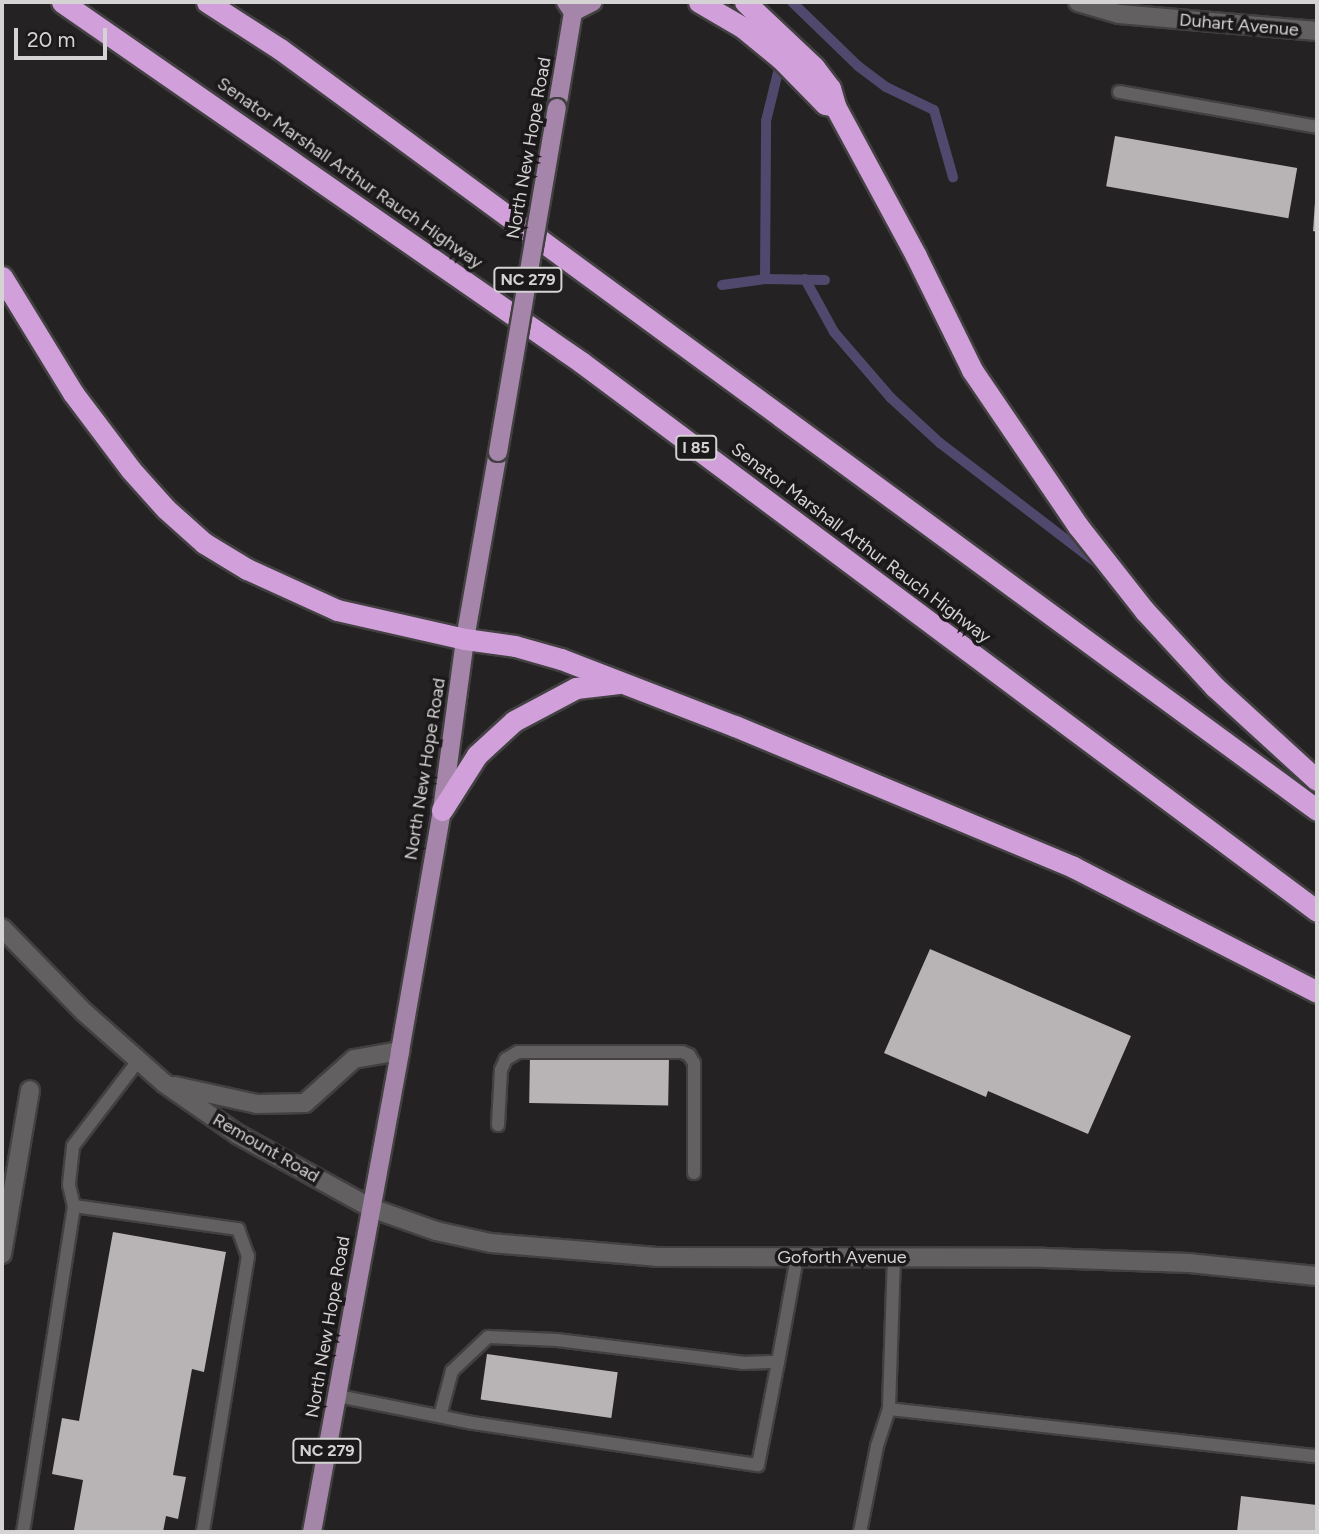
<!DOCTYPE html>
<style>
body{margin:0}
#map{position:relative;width:1319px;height:1534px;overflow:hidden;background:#252223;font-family:Figtree,sans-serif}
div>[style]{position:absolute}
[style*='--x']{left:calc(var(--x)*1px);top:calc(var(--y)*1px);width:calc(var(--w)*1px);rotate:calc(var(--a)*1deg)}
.stream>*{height:10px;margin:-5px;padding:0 5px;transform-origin:5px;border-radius:5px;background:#51486d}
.building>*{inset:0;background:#b8b3b4;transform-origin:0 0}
.roads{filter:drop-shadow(2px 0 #424041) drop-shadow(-2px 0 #424041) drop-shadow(0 2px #424041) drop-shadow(0 -2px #424041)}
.lane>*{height:12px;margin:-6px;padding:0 6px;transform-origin:6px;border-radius:6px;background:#636061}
.street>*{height:18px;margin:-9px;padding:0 9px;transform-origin:9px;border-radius:9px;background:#636061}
.primary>*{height:18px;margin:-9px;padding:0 9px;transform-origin:9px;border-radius:9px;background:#a586aa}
.highway>*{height:21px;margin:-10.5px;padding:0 10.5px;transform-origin:10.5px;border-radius:10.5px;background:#d1a0db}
.bridges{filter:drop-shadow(2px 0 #424041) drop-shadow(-2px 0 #424041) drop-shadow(0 2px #424041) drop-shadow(0 -2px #424041)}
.primary-bridge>*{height:18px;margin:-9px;padding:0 9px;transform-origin:9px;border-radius:9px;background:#a586aa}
span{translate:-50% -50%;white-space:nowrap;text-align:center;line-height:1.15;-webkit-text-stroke:7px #1b191a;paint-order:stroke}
.shield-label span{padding:2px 5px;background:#1b191a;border:2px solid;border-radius:5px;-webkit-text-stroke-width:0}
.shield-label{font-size:16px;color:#d5d3d4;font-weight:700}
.street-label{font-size:18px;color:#d5d3d4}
.frame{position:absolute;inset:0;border:4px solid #d5d3d4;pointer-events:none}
.scale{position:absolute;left:14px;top:28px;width:93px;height:32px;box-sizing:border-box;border:4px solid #d5d3d4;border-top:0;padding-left:9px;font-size:21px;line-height:24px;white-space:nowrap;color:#d5d3d4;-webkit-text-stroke:5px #1b191a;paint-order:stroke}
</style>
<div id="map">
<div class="stream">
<div style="--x:792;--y:2;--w:92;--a:44.1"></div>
<div style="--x:858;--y:66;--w:35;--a:37"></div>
<div style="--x:886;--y:87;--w:53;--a:25.6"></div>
<div style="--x:934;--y:110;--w:70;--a:74.2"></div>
<div style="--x:765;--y:279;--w:158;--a:-89.6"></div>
<div style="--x:766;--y:121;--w:63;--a:-76.2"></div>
<div style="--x:805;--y:279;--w:60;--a:61.3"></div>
<div style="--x:834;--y:332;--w:87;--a:49.2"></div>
<div style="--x:891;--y:398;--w:67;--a:42.6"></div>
<div style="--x:940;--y:443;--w:198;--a:37.4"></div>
<div style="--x:722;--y:285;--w:43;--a:-7.9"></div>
<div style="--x:765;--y:279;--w:60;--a:1"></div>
</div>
<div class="building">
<div style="left:1115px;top:136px;width:185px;height:51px;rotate:10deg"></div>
<div style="clip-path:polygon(1315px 202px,1317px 202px,1317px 232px,1313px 231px)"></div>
<div style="clip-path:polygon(930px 949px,1131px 1036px,1088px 1134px,988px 1091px,986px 1097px,884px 1053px)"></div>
<div style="left:530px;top:1056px;width:139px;height:47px;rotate:1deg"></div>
<div style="clip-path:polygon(113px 1232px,226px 1252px,204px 1372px,192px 1369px,173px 1475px,186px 1477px,178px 1519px,166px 1516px,163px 1532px,74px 1530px,83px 1480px,52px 1474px,62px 1418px,79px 1421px)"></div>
<div style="left:487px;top:1354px;width:132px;height:46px;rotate:8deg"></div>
<div style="clip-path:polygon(1241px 1496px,1317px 1505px,1317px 1532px,1237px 1532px)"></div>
</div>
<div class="roads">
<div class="lane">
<div style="--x:1119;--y:92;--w:201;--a:10"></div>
<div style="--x:138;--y:1061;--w:107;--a:127.4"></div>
<div style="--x:73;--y:1146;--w:39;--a:96"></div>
<div style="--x:69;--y:1185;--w:22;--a:77"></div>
<div style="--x:74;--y:1206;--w:166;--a:8"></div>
<div style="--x:238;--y:1229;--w:29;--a:70"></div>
<div style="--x:248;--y:1256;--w:280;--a:99.3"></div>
<div style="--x:498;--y:1125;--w:55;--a:-86.9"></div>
<div style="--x:501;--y:1070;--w:12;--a:-66"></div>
<div style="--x:506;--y:1059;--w:14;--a:-30"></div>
<div style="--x:518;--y:1052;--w:164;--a:0"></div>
<div style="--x:682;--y:1052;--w:8;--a:23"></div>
<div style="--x:689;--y:1055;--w:9;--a:58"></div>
<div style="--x:694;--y:1063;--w:110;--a:90"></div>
<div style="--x:894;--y:1256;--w:153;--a:91.9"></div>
<div style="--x:889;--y:1409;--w:431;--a:6.3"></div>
<div style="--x:338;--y:1396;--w:138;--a:11.3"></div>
<div style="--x:473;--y:1423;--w:288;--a:8.4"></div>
<div style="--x:758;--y:1465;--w:105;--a:-79"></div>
<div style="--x:440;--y:1416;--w:47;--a:-75.1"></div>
<div style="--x:452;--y:1371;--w:50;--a:-43.4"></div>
<div style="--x:488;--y:1337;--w:69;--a:2.5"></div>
<div style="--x:557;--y:1340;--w:187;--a:7"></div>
<div style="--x:743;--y:1363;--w:35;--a:-2"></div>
<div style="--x:778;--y:1362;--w:107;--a:-79.7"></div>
<div style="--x:23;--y:1532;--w:330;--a:-81.1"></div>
<div style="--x:860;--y:1532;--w:88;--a:-78.8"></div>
<div style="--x:877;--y:1446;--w:39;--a:-72"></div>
</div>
<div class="street">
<div style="--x:1078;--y:2;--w:43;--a:16.3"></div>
<div style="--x:1119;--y:14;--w:199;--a:4.9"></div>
<div style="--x:2;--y:928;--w:117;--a:45.7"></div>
<div style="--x:84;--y:1012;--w:107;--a:41.6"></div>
<div style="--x:164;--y:1083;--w:89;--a:34.9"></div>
<div style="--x:237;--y:1134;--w:153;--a:28.9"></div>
<div style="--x:371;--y:1208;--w:69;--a:19.5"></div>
<div style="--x:436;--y:1231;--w:56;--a:12.3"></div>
<div style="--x:491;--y:1243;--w:166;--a:4.8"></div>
<div style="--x:656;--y:1257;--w:389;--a:0.1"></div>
<div style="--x:1045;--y:1258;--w:144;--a:2"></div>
<div style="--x:1189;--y:1263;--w:129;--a:5.8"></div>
<div style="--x:175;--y:1086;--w:84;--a:12.4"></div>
<div style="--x:257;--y:1104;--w:48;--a:-1.2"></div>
<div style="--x:305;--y:1103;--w:66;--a:-41.9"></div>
<div style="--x:354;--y:1059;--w:47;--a:-9.9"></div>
<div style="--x:2;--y:1254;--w:166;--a:-80.3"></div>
</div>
<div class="primary">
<div style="--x:573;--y:12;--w:22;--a:-27"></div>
<div style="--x:557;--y:108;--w:97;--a:-80.5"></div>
<div style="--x:573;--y:12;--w:12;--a:-125"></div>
<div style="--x:312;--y:1532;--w:489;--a:-79.6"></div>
<div style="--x:400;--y:1051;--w:245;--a:-80.1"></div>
<div style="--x:442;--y:810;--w:173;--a:-82.3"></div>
<div style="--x:465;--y:639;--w:190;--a:-80"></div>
</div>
<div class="highway">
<div style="--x:62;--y:2;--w:632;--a:34.75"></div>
<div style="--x:581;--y:362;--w:918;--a:36.72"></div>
<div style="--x:207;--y:2;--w:87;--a:32.8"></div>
<div style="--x:280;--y:49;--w:1286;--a:36.27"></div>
<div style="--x:699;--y:2;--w:50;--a:30.2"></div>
<div style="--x:742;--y:27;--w:50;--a:39.4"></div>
<div style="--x:781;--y:59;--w:63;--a:45.6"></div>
<div style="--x:825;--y:104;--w:10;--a:11"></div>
<div style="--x:745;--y:2;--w:95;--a:43.3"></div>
<div style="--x:814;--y:67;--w:26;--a:53"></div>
<div style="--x:830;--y:88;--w:19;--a:74"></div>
<div style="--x:835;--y:106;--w:170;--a:61.6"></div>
<div style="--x:916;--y:256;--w:127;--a:63.8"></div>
<div style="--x:972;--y:370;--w:189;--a:55.8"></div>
<div style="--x:1078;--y:526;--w:108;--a:51.8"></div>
<div style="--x:1145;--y:611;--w:103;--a:47.4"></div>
<div style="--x:1215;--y:687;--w:138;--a:42.4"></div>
<div style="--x:2;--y:277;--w:136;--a:58.5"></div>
<div style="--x:73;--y:393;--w:96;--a:53"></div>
<div style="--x:131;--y:470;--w:52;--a:48.1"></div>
<div style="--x:166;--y:509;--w:51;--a:41.8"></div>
<div style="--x:204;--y:543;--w:50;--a:31.2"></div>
<div style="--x:247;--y:569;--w:99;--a:24.5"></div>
<div style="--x:337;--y:610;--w:131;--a:12.8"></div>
<div style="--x:465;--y:639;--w:50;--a:8"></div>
<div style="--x:515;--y:646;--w:48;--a:15.8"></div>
<div style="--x:561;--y:659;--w:186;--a:21.1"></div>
<div style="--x:735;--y:726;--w:366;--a:22.6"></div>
<div style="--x:1073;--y:867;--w:274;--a:27.1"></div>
<div style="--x:442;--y:810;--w:65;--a:-57.5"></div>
<div style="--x:477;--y:755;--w:50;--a:-42.6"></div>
<div style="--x:514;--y:721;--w:70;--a:-28"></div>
<div style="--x:576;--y:688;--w:43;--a:-6.6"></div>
</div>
</div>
<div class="bridges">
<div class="primary-bridge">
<div style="--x:498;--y:452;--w:349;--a:-80.3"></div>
</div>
</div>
<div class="shield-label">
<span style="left:528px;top:280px">NC 279</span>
<span style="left:696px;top:448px">I 85</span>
<span style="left:327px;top:1451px">NC 279</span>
</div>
<div class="street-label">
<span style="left:1239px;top:25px;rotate:5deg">Duhart Avenue</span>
<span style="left:529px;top:148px;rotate:-80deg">North New Hope Road</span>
<span style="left:350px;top:173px;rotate:35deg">Senator Marshall Arthur Rauch Highway</span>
<span style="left:861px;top:543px;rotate:37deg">Senator Marshall Arthur Rauch Highway</span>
<span style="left:425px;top:769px;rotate:-81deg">North New Hope Road</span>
<span style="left:266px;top:1148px;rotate:30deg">Remount Road</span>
<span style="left:842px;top:1257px">Goforth Avenue</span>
<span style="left:328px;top:1327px;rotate:-80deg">North New Hope Road</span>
</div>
<div class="frame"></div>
<div class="scale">20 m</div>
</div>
